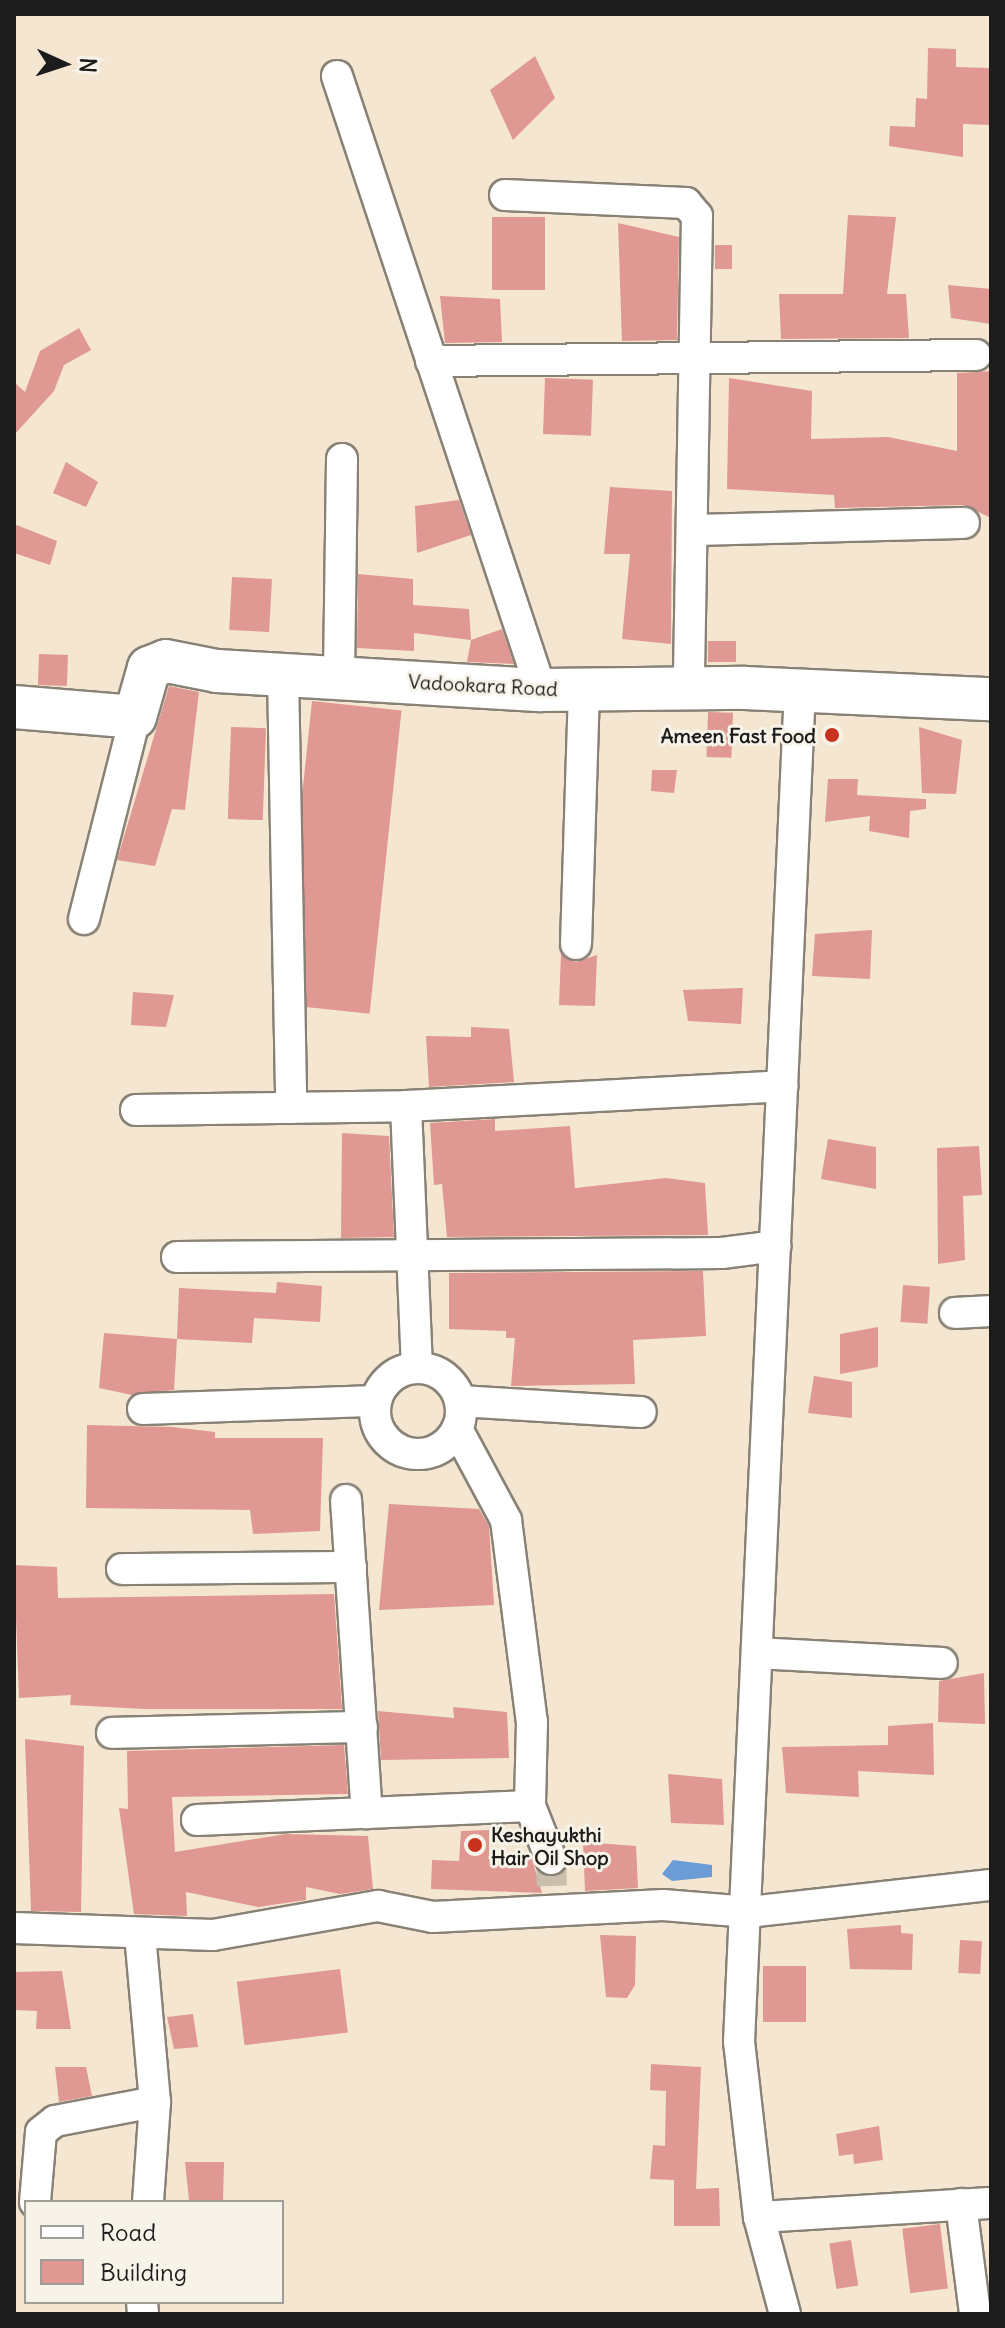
<!DOCTYPE html>
<style>
body{margin:0}
#map{position:relative;width:1005px;height:2328px;overflow:hidden;background:#f5e6d1;font-family:Delius,sans-serif}
div>[style]{position:absolute}
[style*='--x']{left:calc(var(--x)*1px);top:calc(var(--y)*1px);width:calc(var(--w)*1px);rotate:calc(var(--a)*1deg)}
.water>*{inset:0;background:#6c9cd6}
.building>*{inset:0;background:#df9892;transform-origin:0 0}
.street-tunnel>*{height:30px;margin-top:-15px;transform-origin:0;background:repeating-linear-gradient(90deg,#cabead 0 30px,transparent 0 45px)}
.roads{filter:drop-shadow(2px 0 #888176) drop-shadow(-2px 0 #888176) drop-shadow(0 2px #888176) drop-shadow(0 -2px #888176)}
.street>*{height:30px;margin:-15px;padding:0 15px;transform-origin:15px;border-radius:15px;background:#fff}
.street>.ring{margin:-15px;padding:0;box-sizing:content-box;background:none;border:30px solid #fff;border-radius:50%}
.secondary>*{height:42px;margin:-21px;padding:0 21px;transform-origin:21px;border-radius:21px;background:#fff}
.dots>*{width:22px;height:22px;translate:-50% -50%;box-sizing:border-box;border:4px solid #f7f3e8;border-radius:50%}
span{translate:-50% -50%;white-space:nowrap;text-align:center;line-height:1.15;-webkit-text-stroke:6px #f7f3e8;paint-order:stroke}
.street-label{font-size:20px;color:#1c1c1c}
.poi-label{font-size:20px;color:#1c1c1c;font-weight:700}
.right{translate:-100% -50%;text-align:right}
.left{translate:0 -50%;text-align:left}
.frame{position:absolute;inset:0;border:16px solid #1c1c1c;pointer-events:none}
.legend{position:absolute;left:24px;top:2200px;width:260px;height:104px;box-sizing:border-box;background:#f7f3e8;border:2px solid #9f9d96;margin:0;padding:10px 14px;list-style:none;font-size:24px;color:#1c1c1c}
.legend li{display:flex;align-items:center;gap:16px;height:40px}
.legend b{width:40px;border:2px solid #9f9d96}
.north{position:absolute;left:24px;top:24px;width:80px;height:80px;-webkit-text-stroke:6px #f7f3e8;paint-order:stroke;rotate:93deg;font-size:22px;font-weight:700;line-height:32px;text-align:center;color:#1c1c1c}
.north::after{content:'';display:block;margin:auto;width:28px;height:36px;background:#1c1c1c;clip-path:polygon(50% 0,100% 100%,50% 72%,0 100%)}
</style>
<div id="map">
<div class="water">
<div style="clip-path:polygon(673px 1860px,712px 1865px,712px 1877px,672px 1881px,662px 1874px)"></div>
</div>
<div class="building">
<div style="clip-path:polygon(928px 48px,956px 49px,956px 67px,991px 68px,991px 125px,963px 124px,963px 157px,889px 146px,890px 126px,915px 127px,916px 98px,927px 99px)"></div>
<div style="clip-path:polygon(535px 56px,555px 98px,513px 140px,490px 90px)"></div>
<div style="clip-path:polygon(848px 215px,896px 217px,887px 294px,906px 294px,909px 338px,781px 339px,779px 294px,843px 294px)"></div>
<div style="left:492px;top:217px;width:53px;height:73px"></div>
<div style="clip-path:polygon(618px 223px,679px 237px,677px 340px,622px 341px)"></div>
<div style="left:715px;top:245px;width:17px;height:24px"></div>
<div style="clip-path:polygon(948px 285px,991px 289px,991px 324px,951px 318px)"></div>
<div style="clip-path:polygon(440px 296px,500px 299px,502px 342px,445px 343px)"></div>
<div style="clip-path:polygon(79px 328px,91px 350px,64px 365px,54px 391px,14px 435px,14px 382px,25px 392px,40px 351px)"></div>
<div style="clip-path:polygon(991px 371px,991px 518px,964px 505px,835px 508px,834px 495px,727px 489px,729px 378px,812px 391px,811px 439px,888px 437px,957px 451px,957px 373px)"></div>
<div style="left:545px;top:378px;width:48px;height:56px;rotate:2deg"></div>
<div style="clip-path:polygon(66px 462px,98px 482px,86px 507px,53px 493px)"></div>
<div style="clip-path:polygon(610px 487px,672px 491px,671px 644px,622px 639px,630px 554px,604px 554px)"></div>
<div style="clip-path:polygon(459px 500px,471px 535px,417px 553px,415px 506px)"></div>
<div style="clip-path:polygon(14px 524px,57px 541px,50px 565px,14px 553px)"></div>
<div style="clip-path:polygon(358px 574px,413px 579px,413px 605px,469px 609px,471px 640px,414px 633px,414px 651px,357px 648px)"></div>
<div style="left:232px;top:577px;width:40px;height:53px;rotate:3deg"></div>
<div style="clip-path:polygon(502px 629px,514px 664px,467px 662px,471px 640px)"></div>
<div style="left:708px;top:641px;width:28px;height:21px"></div>
<div style="left:39px;top:654px;width:29px;height:31px;rotate:2deg"></div>
<div style="clip-path:polygon(169px 686px,199px 692px,185px 810px,172px 809px,155px 866px,117px 860px)"></div>
<div style="left:312px;top:701px;width:90px;height:305px;rotate:6deg"></div>
<div style="left:708px;top:712px;width:25px;height:45px;rotate:2deg"></div>
<div style="left:231px;top:727px;width:35px;height:92px;rotate:2deg"></div>
<div style="clip-path:polygon(919px 727px,962px 740px,956px 794px,922px 793px)"></div>
<div style="clip-path:polygon(652px 770px,677px 770px,674px 793px,651px 791px)"></div>
<div style="clip-path:polygon(828px 779px,858px 779px,857px 795px,926px 799px,926px 809px,910px 811px,909px 838px,869px 831px,870px 816px,825px 822px)"></div>
<div style="clip-path:polygon(872px 930px,870px 979px,812px 976px,815px 934px)"></div>
<div style="clip-path:polygon(561px 954px,576px 962px,597px 955px,595px 1006px,559px 1005px)"></div>
<div style="clip-path:polygon(743px 988px,741px 1024px,688px 1021px,683px 990px)"></div>
<div style="clip-path:polygon(133px 992px,174px 995px,166px 1027px,131px 1025px)"></div>
<div style="clip-path:polygon(471px 1027px,509px 1029px,514px 1082px,429px 1087px,426px 1036px,471px 1037px)"></div>
<div style="clip-path:polygon(495px 1119px,495px 1131px,570px 1126px,575px 1188px,666px 1178px,705px 1183px,708px 1235px,447px 1237px,442px 1184px,434px 1185px,430px 1123px)"></div>
<div style="clip-path:polygon(342px 1133px,389px 1136px,394px 1237px,341px 1238px)"></div>
<div style="clip-path:polygon(828px 1139px,876px 1147px,876px 1189px,821px 1179px)"></div>
<div style="clip-path:polygon(979px 1146px,982px 1195px,963px 1196px,965px 1260px,938px 1264px,937px 1148px)"></div>
<div style="clip-path:polygon(703px 1271px,706px 1336px,633px 1340px,635px 1384px,511px 1386px,515px 1338px,506px 1338px,506px 1331px,449px 1329px,449px 1273px)"></div>
<div style="clip-path:polygon(277px 1282px,322px 1286px,320px 1322px,254px 1318px,252px 1343px,177px 1339px,179px 1288px,276px 1293px)"></div>
<div style="left:903px;top:1285px;width:27px;height:37px;rotate:4deg"></div>
<div style="clip-path:polygon(878px 1327px,878px 1367px,840px 1374px,840px 1334px)"></div>
<div style="clip-path:polygon(104px 1333px,177px 1339px,174px 1390px,132px 1395px,99px 1388px)"></div>
<div style="clip-path:polygon(814px 1376px,852px 1382px,852px 1418px,808px 1413px)"></div>
<div style="clip-path:polygon(87px 1425px,172px 1427px,215px 1432px,215px 1438px,323px 1438px,320px 1531px,253px 1534px,250px 1510px,86px 1508px)"></div>
<div style="clip-path:polygon(389px 1504px,479px 1509px,489px 1526px,494px 1605px,379px 1610px)"></div>
<div style="clip-path:polygon(14px 1565px,57px 1567px,58px 1598px,334px 1594px,342px 1709px,145px 1709px,70px 1705px,71px 1695px,19px 1698px)"></div>
<div style="clip-path:polygon(984px 1673px,985px 1724px,938px 1722px,939px 1681px)"></div>
<div style="clip-path:polygon(453px 1707px,507px 1712px,509px 1758px,381px 1760px,378px 1711px,454px 1718px)"></div>
<div style="clip-path:polygon(933px 1723px,934px 1775px,858px 1771px,859px 1797px,786px 1793px,782px 1747px,888px 1745px,888px 1726px)"></div>
<div style="clip-path:polygon(25px 1739px,84px 1746px,81px 1912px,31px 1911px)"></div>
<div style="clip-path:polygon(344px 1745px,348px 1794px,172px 1797px,175px 1852px,286px 1834px,368px 1836px,373px 1889px,340px 1894px,306px 1887px,306px 1900px,258px 1907px,186px 1892px,187px 1916px,134px 1914px,119px 1808px,128px 1809px,127px 1751px)"></div>
<div style="clip-path:polygon(668px 1774px,722px 1779px,724px 1825px,671px 1823px)"></div>
<div style="clip-path:polygon(489px 1830px,489px 1857px,532px 1859px,542px 1893px,431px 1889px,432px 1860px,459px 1861px,461px 1831px)"></div>
<div style="clip-path:polygon(583px 1842px,636px 1846px,638px 1888px,585px 1891px)"></div>
<div style="clip-path:polygon(901px 1925px,901px 1933px,913px 1934px,912px 1970px,850px 1969px,847px 1929px)"></div>
<div style="clip-path:polygon(600px 1935px,636px 1936px,635px 1985px,627px 1998px,606px 1997px)"></div>
<div style="left:960px;top:1940px;width:22px;height:33px;rotate:3deg"></div>
<div style="left:763px;top:1966px;width:43px;height:56px"></div>
<div style="left:340px;top:1969px;width:64px;height:104px;rotate:83deg"></div>
<div style="clip-path:polygon(62px 1971px,71px 2029px,36px 2029px,37px 2011px,14px 2010px,14px 1972px)"></div>
<div style="clip-path:polygon(193px 2014px,198px 2047px,174px 2049px,167px 2017px)"></div>
<div style="clip-path:polygon(651px 2064px,701px 2067px,696px 2189px,719px 2188px,720px 2226px,674px 2226px,674px 2180px,650px 2179px,653px 2145px,665px 2146px,666px 2091px,650px 2090px)"></div>
<div style="clip-path:polygon(55px 2067px,86px 2067px,92px 2096px,59px 2102px)"></div>
<div style="clip-path:polygon(879px 2126px,883px 2160px,854px 2164px,853px 2154px,839px 2156px,836px 2134px)"></div>
<div style="clip-path:polygon(185px 2162px,224px 2162px,223px 2201px,189px 2200px)"></div>
<div style="left:940px;top:2224px;width:65px;height:38px;rotate:83deg"></div>
<div style="left:851px;top:2240px;width:46px;height:22px;rotate:81deg"></div>
</div>
<div class="street-tunnel">
<div style="--x:551;--y:1859;--w:27;--a:88"></div>
</div>
<div class="roads">
<div class="street">
<div style="--x:337;--y:76;--w:647;--a:71.62"></div>
<div style="--x:505;--y:195;--w:181;--a:2.5"></div>
<div style="--x:686;--y:203;--w:17;--a:50"></div>
<div style="--x:697;--y:216;--w:471;--a:91"></div>
<div style="--x:431;--y:361;--w:545;--a:-0.63"></div>
<div style="--x:692;--y:530;--w:272;--a:-1.5"></div>
<div style="--x:283;--y:675;--w:433;--a:88.9"></div>
<div style="--x:339;--y:675;--w:216;--a:-89.2"></div>
<div style="--x:84;--y:919;--w:208;--a:-75.8"></div>
<div style="--x:576;--y:944;--w:255;--a:-88.2"></div>
<div style="--x:406;--y:1106;--w:262;--a:87.6"></div>
<div style="--x:136;--y:1110;--w:270;--a:-0.8"></div>
<div style="--x:406;--y:1106;--w:377;--a:-3"></div>
<div style="--x:177;--y:1257;--w:545;--a:-0.42"></div>
<div style="--x:722;--y:1253;--w:54;--a:-7.4"></div>
<div style="--x:955;--y:1313;--w:36;--a:-3"></div>
<div class="ring" style="left:375px;top:1368px;width:56px;height:56px"></div>
<div style="--x:460;--y:1401;--w:181;--a:3.5"></div>
<div style="--x:143;--y:1409;--w:233;--a:-2"></div>
<div style="--x:457;--y:1429;--w:103;--a:61.7"></div>
<div style="--x:506;--y:1520;--w:204;--a:82.7"></div>
<div style="--x:532;--y:1722;--w:84;--a:91.4"></div>
<div style="--x:530;--y:1806;--w:57;--a:68.4"></div>
<div style="--x:346;--y:1500;--w:314;--a:86.2"></div>
<div style="--x:367;--y:1813;--w:163;--a:-2.5"></div>
<div style="--x:122;--y:1569;--w:229;--a:-0.5"></div>
<div style="--x:757;--y:1653;--w:185;--a:3.1"></div>
<div style="--x:112;--y:1733;--w:250;--a:-1.4"></div>
<div style="--x:197;--y:1820;--w:170;--a:-2.4"></div>
<div style="--x:14;--y:1928;--w:199;--a:2"></div>
<div style="--x:213;--y:1935;--w:168;--a:-10"></div>
<div style="--x:378;--y:1906;--w:56;--a:11.3"></div>
<div style="--x:433;--y:1917;--w:230;--a:-3"></div>
<div style="--x:663;--y:1905;--w:86;--a:4.7"></div>
<div style="--x:749;--y:1912;--w:244;--a:-6.4"></div>
<div style="--x:140;--y:1934;--w:169;--a:84.9"></div>
<div style="--x:155;--y:2102;--w:100;--a:94"></div>
<div style="--x:35;--y:2202;--w:70;--a:-85.1"></div>
<div style="--x:41;--y:2132;--w:18;--a:-38"></div>
<div style="--x:55;--y:2121;--w:102;--a:-10.8"></div>
<div style="--x:961;--y:2204;--w:111;--a:82.7"></div>
<div style="--x:759;--y:2217;--w:232;--a:-3.5"></div>
<div style="--x:142;--y:2302;--w:12;--a:85"></div>
<div style="--x:785;--y:2314;--w:100;--a:-105"></div>
<div style="--x:759;--y:2217;--w:176;--a:-96.5"></div>
<div style="--x:739;--y:2042;--w:1353;--a:-87.42"></div>
</div>
<div class="secondary">
<div style="--x:14;--y:707;--w:121;--a:4.7"></div>
<div style="--x:135;--y:717;--w:51;--a:-74.1"></div>
<div style="--x:149;--y:668;--w:18;--a:-22"></div>
<div style="--x:166;--y:661;--w:52;--a:11.1"></div>
<div style="--x:217;--y:671;--w:325;--a:3.4"></div>
<div style="--x:541;--y:690;--w:204;--a:-0.6"></div>
<div style="--x:745;--y:688;--w:246;--a:2.6"></div>
</div>
</div>
<div class="dots">
<div style="left:832px;top:735px;background:#c8321e"></div>
<div style="left:475px;top:1845px;background:#c8321e"></div>
</div>
<div class="street-label">
<span style="left:483px;top:685px;rotate:3deg">Vadookara Road</span>
</div>
<div class="poi-label">
<span class="right" style="left:816px;top:735px">Ameen Fast Food</span>
<span class="left" style="left:491px;top:1846px">Keshayukthi<br>Hair Oil Shop</span>
</div>
<div class="frame"></div>
<ul class="legend">
<li><b style="height:10px;background:#fff"></b>Road</li>
<li><b style="height:22px;background:#df9892"></b>Building</li>
</ul>
<div class="north">N</div>
</div>
